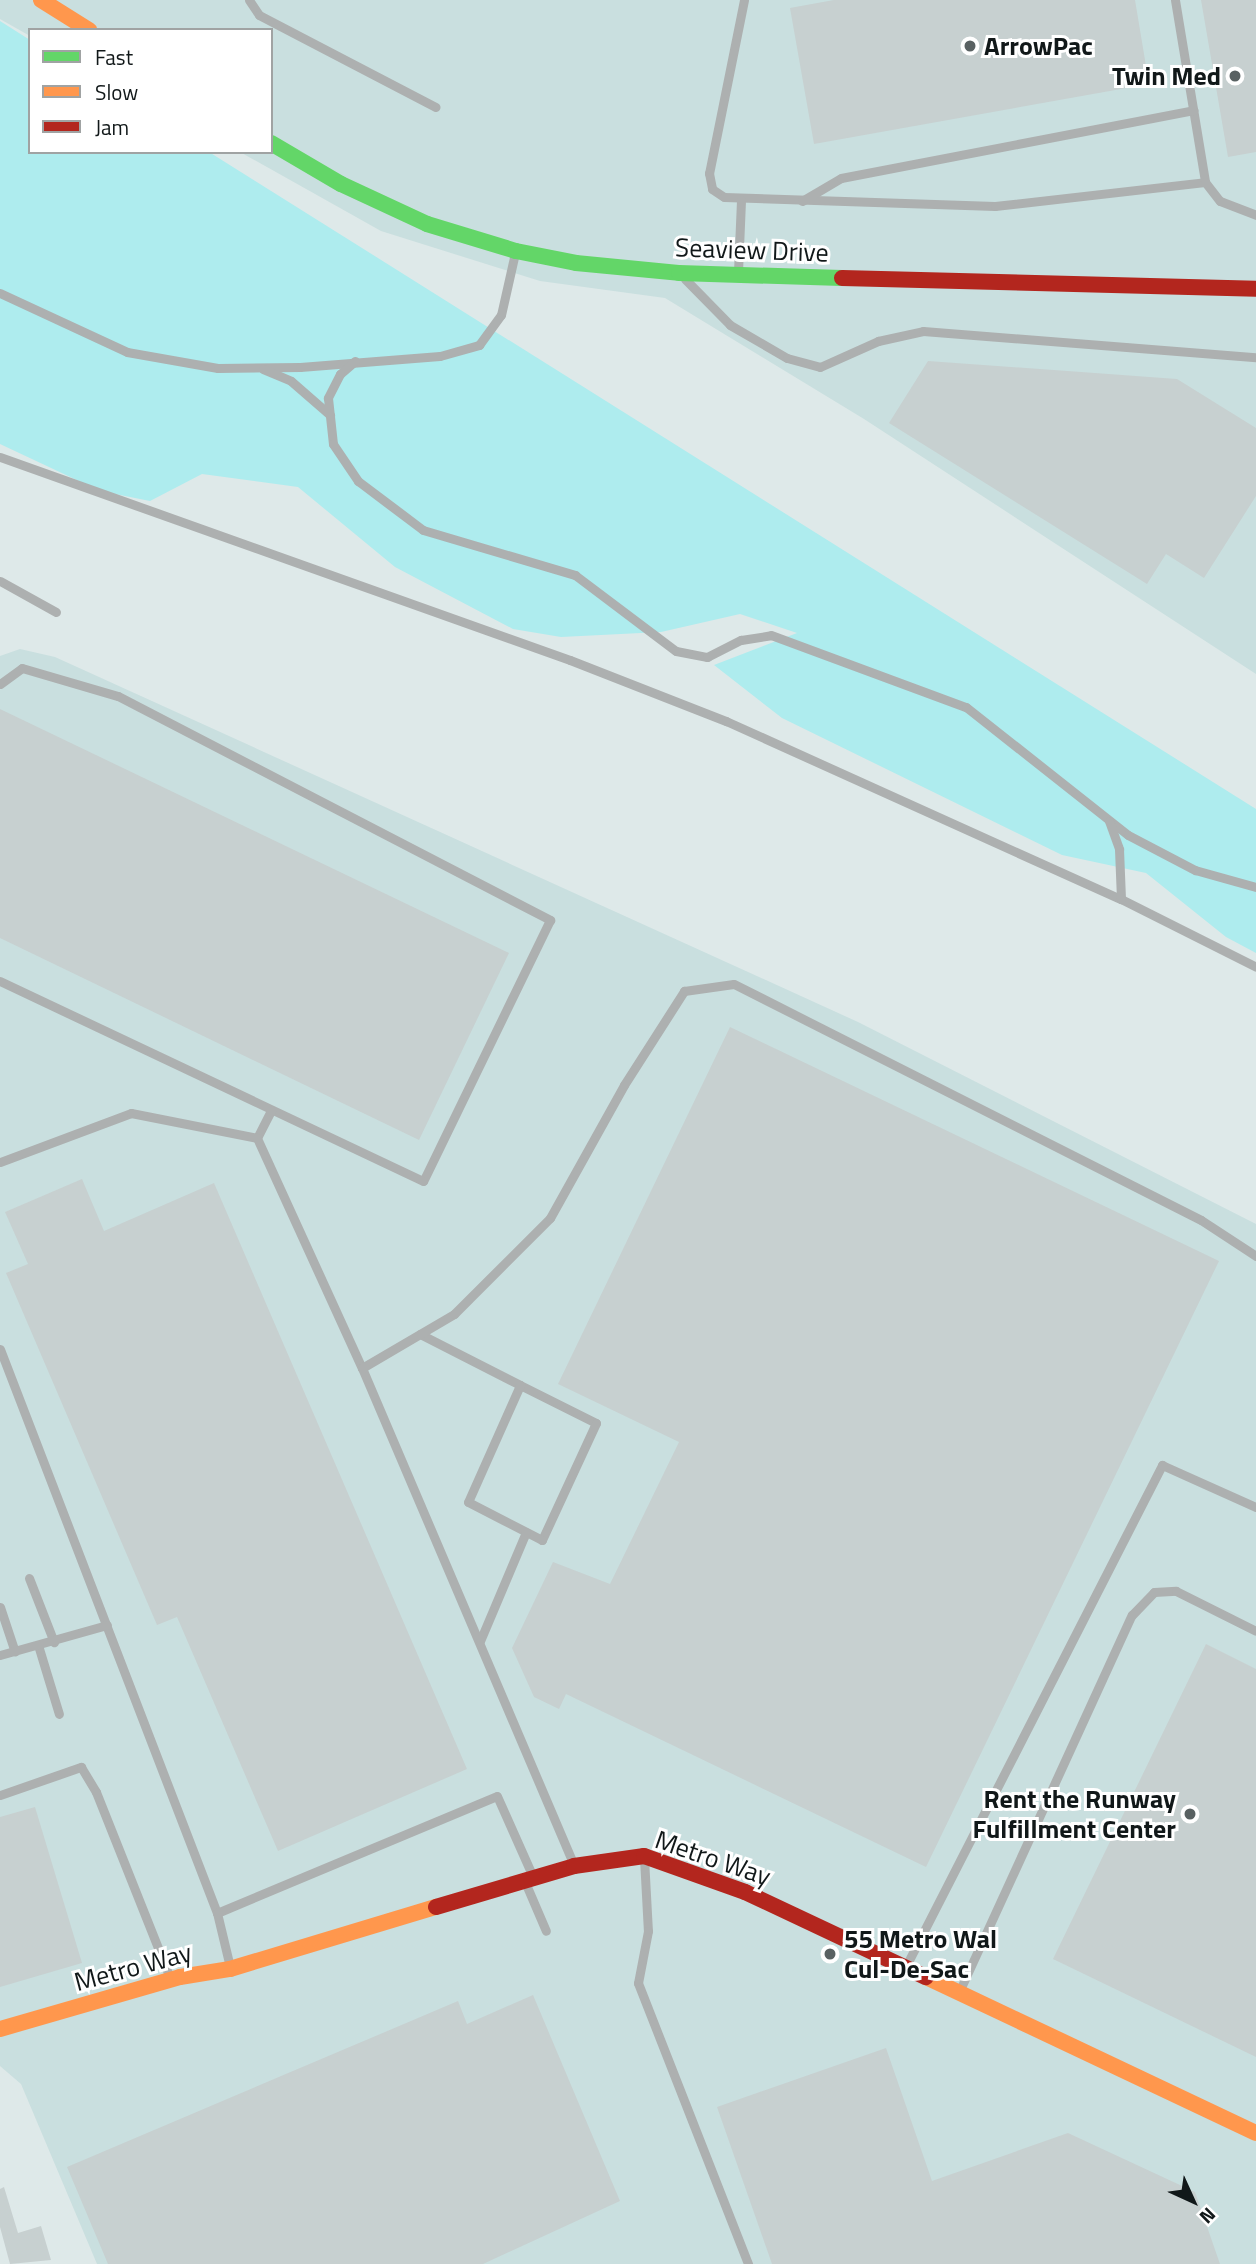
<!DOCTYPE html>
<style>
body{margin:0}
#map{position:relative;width:1256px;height:2264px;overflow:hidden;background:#dee9e9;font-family:"Titillium Web",sans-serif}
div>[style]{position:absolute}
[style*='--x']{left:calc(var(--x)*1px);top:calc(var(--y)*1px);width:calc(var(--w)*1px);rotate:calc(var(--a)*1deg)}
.built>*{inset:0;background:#c9dfdf}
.green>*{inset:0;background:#aeecee}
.building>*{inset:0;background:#c7d0d0}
.lane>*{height:9px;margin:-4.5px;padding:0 4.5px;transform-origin:4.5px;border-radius:4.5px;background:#adb0b0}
.fast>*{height:16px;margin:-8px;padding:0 8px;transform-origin:8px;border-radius:8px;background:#63d668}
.slow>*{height:16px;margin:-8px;padding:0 8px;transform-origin:8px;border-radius:8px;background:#ff974d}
.jam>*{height:16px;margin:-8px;padding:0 8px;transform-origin:8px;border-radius:8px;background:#b3261e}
.dots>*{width:19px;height:19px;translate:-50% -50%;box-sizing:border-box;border:4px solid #fff;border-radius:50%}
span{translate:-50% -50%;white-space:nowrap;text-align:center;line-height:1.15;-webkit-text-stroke:6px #fff;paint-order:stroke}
.poi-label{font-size:26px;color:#111819;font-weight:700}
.left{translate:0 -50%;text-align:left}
.right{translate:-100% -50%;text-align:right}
.street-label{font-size:26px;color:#111819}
.legend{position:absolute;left:28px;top:28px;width:245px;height:126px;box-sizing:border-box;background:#fff;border:2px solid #a0a3a3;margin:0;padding:9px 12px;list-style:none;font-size:21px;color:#111819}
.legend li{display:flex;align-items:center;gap:14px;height:35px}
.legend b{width:35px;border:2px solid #a0a3a3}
.north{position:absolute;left:1158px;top:2166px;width:70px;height:70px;-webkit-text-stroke:5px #fff;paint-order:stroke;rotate:135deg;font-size:19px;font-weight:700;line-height:28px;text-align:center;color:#111819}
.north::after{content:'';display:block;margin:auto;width:24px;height:32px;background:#111819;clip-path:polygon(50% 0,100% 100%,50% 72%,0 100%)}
</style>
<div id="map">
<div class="built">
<div style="clip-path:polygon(0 0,1256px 0,1256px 674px,864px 419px,665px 298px,540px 281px,381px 231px,240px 152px,271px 152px,271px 30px,30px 30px,30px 36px,0 19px)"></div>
<div style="clip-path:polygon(20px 649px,55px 657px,858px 1022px,1256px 1224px,1256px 2264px,97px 2264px,21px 2084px,0 2066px,0 656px)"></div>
</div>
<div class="green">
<div style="clip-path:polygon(0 21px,30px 40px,30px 152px,209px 152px,1256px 809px,1256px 953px,1226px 937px,1146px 873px,1062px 855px,782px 718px,714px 665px,797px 633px,740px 614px,661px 632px,561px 637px,513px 629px,395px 567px,298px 487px,202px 474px,150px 501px,100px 491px,0 444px)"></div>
</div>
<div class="building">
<div style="clip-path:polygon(834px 0,1135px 0,1149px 84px,814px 144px,790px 8px)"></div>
<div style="clip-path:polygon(1201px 0,1256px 0,1256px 152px,1228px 157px)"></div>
<div style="clip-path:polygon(928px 361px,1177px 379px,1256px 428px,1256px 496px,1204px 578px,1166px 554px,1147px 584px,889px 423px)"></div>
<div style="clip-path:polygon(0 709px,509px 953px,419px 1140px,0 938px)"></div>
<div style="clip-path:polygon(730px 1027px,1219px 1261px,926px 1867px,566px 1694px,559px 1709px,534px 1697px,512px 1648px,553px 1562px,610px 1584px,679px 1442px,558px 1384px)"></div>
<div style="clip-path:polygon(82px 1179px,104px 1231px,214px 1183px,467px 1769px,278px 1851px,177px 1617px,157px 1625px,6px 1273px,28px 1264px,5px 1212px)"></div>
<div style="clip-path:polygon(1206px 1644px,1256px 1669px,1256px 2057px,1053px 1959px)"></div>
<div style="clip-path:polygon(35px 1807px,82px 1963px,0 1987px,0 1817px)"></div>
<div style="clip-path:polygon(533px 1995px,620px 2201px,483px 2264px,108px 2264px,67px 2167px,458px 2001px,467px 2024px)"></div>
<div style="clip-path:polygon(886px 2048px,932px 2181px,1068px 2133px,1195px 2192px,1220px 2264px,772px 2264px,717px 2107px)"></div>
<div style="clip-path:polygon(4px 2187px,18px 2233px,41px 2226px,51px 2260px,10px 2264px,0 2227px,0 2189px)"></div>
</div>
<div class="lane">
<div style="--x:249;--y:0;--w:18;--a:56"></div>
<div style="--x:259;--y:15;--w:199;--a:27.5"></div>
<div style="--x:744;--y:0;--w:177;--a:101.4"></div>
<div style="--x:709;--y:173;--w:16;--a:79"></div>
<div style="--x:712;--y:189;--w:14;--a:34"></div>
<div style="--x:724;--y:197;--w:271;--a:1.9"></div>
<div style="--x:995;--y:206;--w:211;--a:-6.5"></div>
<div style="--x:1175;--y:0;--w:184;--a:80.6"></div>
<div style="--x:1205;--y:182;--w:24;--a:52"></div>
<div style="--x:1220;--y:201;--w:39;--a:21"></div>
<div style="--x:802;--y:201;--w:45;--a:-30.5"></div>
<div style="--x:841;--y:178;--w:359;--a:-10.9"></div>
<div style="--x:738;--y:272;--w:72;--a:-87.6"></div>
<div style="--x:685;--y:279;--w:64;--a:45.6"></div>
<div style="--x:730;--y:325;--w:66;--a:30.1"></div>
<div style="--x:787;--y:358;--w:34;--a:15"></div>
<div style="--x:820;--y:367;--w:64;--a:-24.1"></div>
<div style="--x:878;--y:341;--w:46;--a:-12.5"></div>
<div style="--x:923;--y:331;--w:334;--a:4.5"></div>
<div style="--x:0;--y:293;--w:140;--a:24.9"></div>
<div style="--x:127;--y:352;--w:92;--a:10"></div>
<div style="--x:218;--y:368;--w:82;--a:-0.7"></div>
<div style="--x:300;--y:367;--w:140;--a:-4.5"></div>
<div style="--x:440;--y:356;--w:41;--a:-15.8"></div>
<div style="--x:479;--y:345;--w:37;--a:-54"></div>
<div style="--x:501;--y:315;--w:64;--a:-77.3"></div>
<div style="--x:355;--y:361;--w:20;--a:139"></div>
<div style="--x:340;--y:374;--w:27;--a:117"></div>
<div style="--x:328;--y:398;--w:46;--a:83.8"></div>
<div style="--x:333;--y:444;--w:45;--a:56"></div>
<div style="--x:358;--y:481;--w:81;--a:37"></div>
<div style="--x:423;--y:530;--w:159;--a:16.5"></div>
<div style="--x:575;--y:575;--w:126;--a:37"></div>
<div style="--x:676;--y:651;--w:32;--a:11"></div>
<div style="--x:707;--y:657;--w:38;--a:-27"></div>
<div style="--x:741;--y:640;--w:30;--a:-9"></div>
<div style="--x:771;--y:635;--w:208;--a:20.3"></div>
<div style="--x:966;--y:707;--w:206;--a:38.3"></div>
<div style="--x:1128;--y:835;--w:76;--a:27.6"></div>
<div style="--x:1195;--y:870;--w:63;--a:15.6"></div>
<div style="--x:263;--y:369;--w:30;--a:23"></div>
<div style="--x:291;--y:381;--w:52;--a:41.1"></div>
<div style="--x:0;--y:457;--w:605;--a:19.6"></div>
<div style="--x:570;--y:660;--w:168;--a:21.4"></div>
<div style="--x:726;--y:721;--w:433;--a:24.3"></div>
<div style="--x:1121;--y:899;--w:151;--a:26.7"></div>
<div style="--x:0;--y:581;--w:64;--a:29"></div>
<div style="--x:0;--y:684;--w:27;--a:-36"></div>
<div style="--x:22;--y:668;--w:100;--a:16.3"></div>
<div style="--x:118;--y:696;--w:487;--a:27.4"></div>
<div style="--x:550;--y:920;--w:290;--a:115.9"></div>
<div style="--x:423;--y:1181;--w:468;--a:-154.7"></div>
<div style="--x:1109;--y:821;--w:30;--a:70"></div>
<div style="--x:1119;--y:849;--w:50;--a:87.7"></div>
<div style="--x:257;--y:1138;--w:31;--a:-63"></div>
<div style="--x:0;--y:1162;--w:140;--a:-20.5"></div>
<div style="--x:131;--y:1113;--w:128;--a:11.2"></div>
<div style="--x:257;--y:1138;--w:253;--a:65.5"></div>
<div style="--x:362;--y:1368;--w:538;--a:66.91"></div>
<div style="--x:420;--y:1334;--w:112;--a:27"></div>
<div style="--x:520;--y:1385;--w:85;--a:26.6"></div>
<div style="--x:596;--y:1423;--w:129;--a:114.8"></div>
<div style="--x:542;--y:1540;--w:83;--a:-152.8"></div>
<div style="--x:468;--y:1502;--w:128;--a:-66"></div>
<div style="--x:0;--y:1349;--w:604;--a:68.96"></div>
<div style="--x:362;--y:1368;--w:107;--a:-30.4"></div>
<div style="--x:454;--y:1314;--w:136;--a:-45"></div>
<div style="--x:550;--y:1218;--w:152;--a:-60.9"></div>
<div style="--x:624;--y:1085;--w:112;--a:-57.4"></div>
<div style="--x:684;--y:991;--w:50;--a:-8"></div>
<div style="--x:734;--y:984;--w:523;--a:26.81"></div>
<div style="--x:1201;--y:1220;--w:66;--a:33.2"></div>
<div style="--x:29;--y:1578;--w:69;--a:68.7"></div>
<div style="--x:0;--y:1607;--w:47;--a:71.6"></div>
<div style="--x:480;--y:1641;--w:118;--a:-67.1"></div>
<div style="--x:38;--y:1645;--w:72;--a:73.1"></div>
<div style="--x:0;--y:1655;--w:111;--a:-15.7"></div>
<div style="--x:0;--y:1795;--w:86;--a:-19.1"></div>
<div style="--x:81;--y:1767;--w:29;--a:59"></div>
<div style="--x:96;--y:1792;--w:200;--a:68.3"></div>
<div style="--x:644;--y:1858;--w:73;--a:86.9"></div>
<div style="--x:648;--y:1931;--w:53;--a:100.9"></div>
<div style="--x:638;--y:1983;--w:302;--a:68.6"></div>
<div style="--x:525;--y:1882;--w:53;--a:66.8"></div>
<div style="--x:906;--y:1966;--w:563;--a:-62.93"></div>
<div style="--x:1162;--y:1465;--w:103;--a:24.1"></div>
<div style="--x:230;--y:1967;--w:56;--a:-103.5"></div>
<div style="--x:217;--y:1913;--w:303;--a:-22.7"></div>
<div style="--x:497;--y:1796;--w:89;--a:66"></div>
<div style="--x:959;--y:1992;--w:415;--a:-65.4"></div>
<div style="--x:1132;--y:1615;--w:32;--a:-46"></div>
<div style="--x:1154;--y:1592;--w:22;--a:-3"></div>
<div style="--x:1176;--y:1591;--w:89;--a:26.6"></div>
</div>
<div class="fast">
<div style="--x:271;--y:143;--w:81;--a:30.4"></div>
<div style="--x:341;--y:184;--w:95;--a:24.9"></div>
<div style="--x:427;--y:224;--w:93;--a:16.9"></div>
<div style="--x:516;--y:251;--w:61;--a:11.3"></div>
<div style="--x:576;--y:263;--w:103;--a:5.5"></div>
<div style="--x:679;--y:273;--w:163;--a:1.8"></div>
</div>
<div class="slow">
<div style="--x:41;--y:0;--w:57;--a:32"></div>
<div style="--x:926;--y:1977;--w:365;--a:25.3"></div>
<div style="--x:0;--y:2029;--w:187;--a:-16.1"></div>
<div style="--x:180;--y:1977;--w:51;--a:-9.1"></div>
<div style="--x:230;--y:1969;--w:215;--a:-16.8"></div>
</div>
<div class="jam">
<div style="--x:842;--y:278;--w:414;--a:1.5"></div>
<div style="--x:436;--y:1907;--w:144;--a:-16.5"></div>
<div style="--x:574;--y:1866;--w:71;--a:-8.1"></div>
<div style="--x:644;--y:1856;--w:107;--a:19.6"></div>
<div style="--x:745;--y:1892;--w:200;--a:25.2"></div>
</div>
<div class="dots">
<div style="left:970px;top:46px;background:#596162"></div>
<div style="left:1235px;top:76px;background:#596162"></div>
<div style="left:1190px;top:1814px;background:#596162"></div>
<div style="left:830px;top:1954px;background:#596162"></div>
</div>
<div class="poi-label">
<span class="left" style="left:984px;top:46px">ArrowPac</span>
<span class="right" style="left:1221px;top:76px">Twin Med</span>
<span class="right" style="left:1176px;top:1814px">Rent the Runway<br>Fulfillment Center</span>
<span class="left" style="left:844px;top:1954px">55 Metro Wal<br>Cul-De-Sac</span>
</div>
<div class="street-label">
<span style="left:752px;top:250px;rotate:2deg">Seaview Drive</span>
<span style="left:713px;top:1858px;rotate:19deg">Metro Way</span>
<span style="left:133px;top:1967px;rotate:-15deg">Metro Way</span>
</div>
<ul class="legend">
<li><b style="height:9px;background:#63d668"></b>Fast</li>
<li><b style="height:9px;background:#ff974d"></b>Slow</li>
<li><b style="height:9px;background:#b3261e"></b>Jam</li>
</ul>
<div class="north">N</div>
</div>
